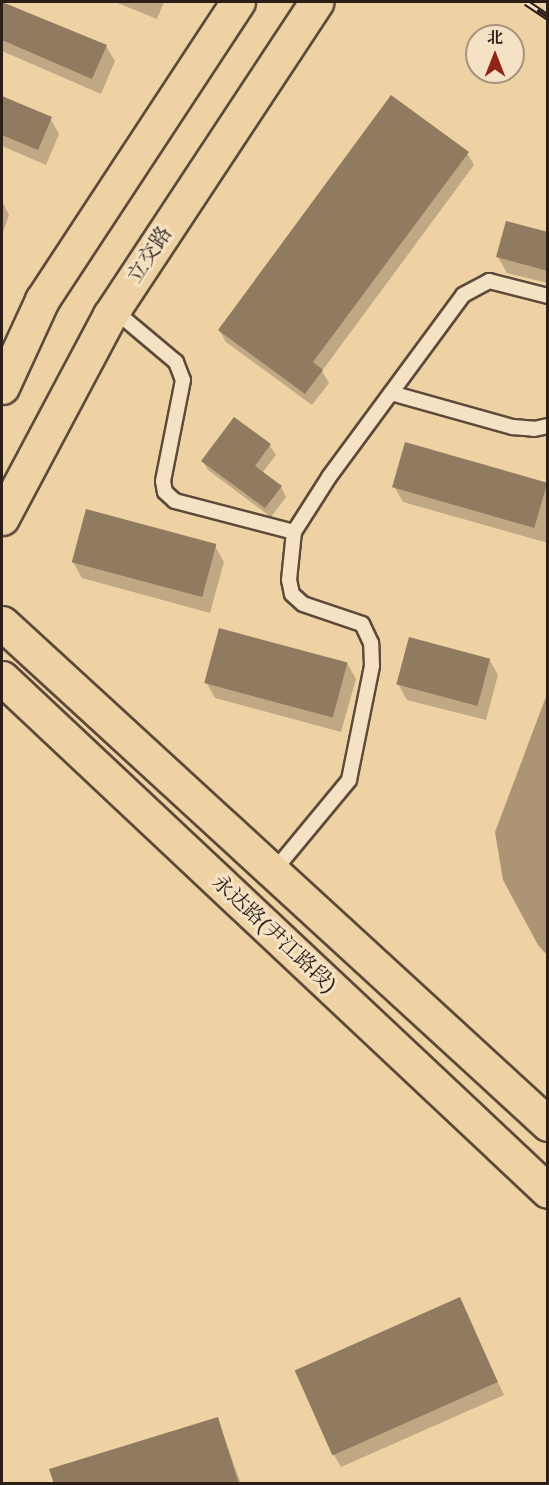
<!DOCTYPE html>
<meta charset="utf-8">
<style>
body{margin:0}
#map{position:relative;width:549px;height:1485px;overflow:hidden;background:#efd2a4;font-family:"IM FELL DW Pica","Noto Serif SC",serif}
div>[style]{position:absolute}
[style*='--x']{left:calc(var(--x)*1px);top:calc(var(--y)*1px);width:calc(var(--w)*1px);rotate:calc(var(--a)*1deg)}
.water>*{inset:0;background:#ad9474}
.shadow>*{inset:0;background:#0003}
.building>*{inset:0;background:#917b60;transform-origin:0 0}
.roads{filter:drop-shadow(2px 0 #5d4a3a) drop-shadow(-2px 0 #5d4a3a) drop-shadow(0 2px #5d4a3a) drop-shadow(0 -2px #5d4a3a)}
.service>*{height:14px;margin:-7px;padding:0 7px;transform-origin:7px;border-radius:7px;background:#f5e2c4}
.primary>*{height:33px;margin:-16.5px;padding:0 16.5px;transform-origin:16.5px;border-radius:16.5px;background:#efd2a4}
.rail>*{height:7px;margin-top:-3.5px;transform-origin:0;background:repeating-linear-gradient(90deg,#f5e2c4 0 14px,#2c1d16 0 28px);box-sizing:border-box;border-block:2px solid #2c1d16}
span{translate:-50% -50%;white-space:nowrap;text-align:center;line-height:1.15;-webkit-text-stroke:6px #f5e2c4;paint-order:stroke}
.street-label{font-size:21px;color:#2c1d16}
.frame{position:absolute;inset:0;border:3px solid #2c1d16;pointer-events:none}
.north{position:absolute;left:465px;top:24px;width:60px;height:60px;box-sizing:border-box;background:#f5e2c4;border:2px solid #a5937e;border-radius:50%;rotate:0deg;font-size:16px;font-weight:700;line-height:24px;text-align:center;color:#2c1d16}
.north::after{content:'';display:block;margin:auto;width:21px;height:27px;background:#8f2418;clip-path:polygon(50% 0,100% 100%,50% 72%,0 100%)}
</style>
<div id="map">
<div class="water">
<div style="clip-path:polygon(547px 694px,547px 955px,538px 945px,503px 880px,495px 832px)"></div>
</div>
<div class="shadow">
<div style="clip-path:polygon(2px 2px,106px 46px,115px 61px,101px 94px,2px 51px)"></div>
<div style="clip-path:polygon(115px 2px,164px 2px,157px 19px)"></div>
<div style="clip-path:polygon(2px 98px,50px 118px,59px 134px,46px 165px,2px 146px)"></div>
<div style="clip-path:polygon(467px 153px,474px 165px,322px 371px,329px 383px,312px 405px,226px 342px,219px 330px)"></div>
<div style="clip-path:polygon(2px 201px,9px 215px,2px 235px)"></div>
<div style="clip-path:polygon(548px 233px,548px 283px,507px 273px,498px 257px)"></div>
<div style="clip-path:polygon(270px 446px,276px 455px,262px 473px,281px 487px,286px 497px,271px 517px,208px 470px,203px 461px)"></div>
<div style="clip-path:polygon(548px 484px,548px 543px,403px 502px,394px 486px)"></div>
<div style="clip-path:polygon(215px 546px,224px 562px,210px 613px,82px 578px,73px 562px)"></div>
<div style="clip-path:polygon(489px 659px,498px 675px,486px 720px,407px 700px,398px 684px)"></div>
<div style="clip-path:polygon(347px 663px,356px 679px,341px 732px,215px 698px,206px 682px)"></div>
<div style="clip-path:polygon(459px 1299px,504px 1395px,341px 1467px,334px 1455px)"></div>
<div style="clip-path:polygon(217px 1418px,241px 1484px,56px 1484px)"></div>
</div>
<div class="building">
<div style="clip-path:polygon(2px 2px,107px 45px,92px 79px,2px 40px)"></div>
<div style="clip-path:polygon(391px 95px,469px 152px,313px 362px,323px 370px,305px 394px,218px 330px)"></div>
<div style="clip-path:polygon(2px 96px,52px 117px,38px 150px,2px 135px)"></div>
<div style="clip-path:polygon(506px 221px,548px 232px,548px 271px,496px 257px)"></div>
<div style="clip-path:polygon(234px 417px,271px 444px,255px 466px,282px 486px,265px 508px,201px 461px)"></div>
<div style="left:405px;top:442px;width:148px;height:47px;rotate:16deg"></div>
<div style="left:86px;top:509px;width:135px;height:55px;rotate:15deg"></div>
<div style="left:219px;top:628px;width:133px;height:57px;rotate:15deg"></div>
<div style="left:409px;top:637px;width:84px;height:49px;rotate:15deg"></div>
<div style="left:460px;top:1297px;width:93px;height:181px;rotate:66deg"></div>
<div style="clip-path:polygon(218px 1417px,239px 1484px,54px 1484px,49px 1469px)"></div>
</div>
<div class="roads">
<div class="service">
<div style="--x:114;--y:310;--w:81;--a:40"></div>
<div style="--x:176;--y:362;--w:19;--a:69"></div>
<div style="--x:183;--y:380;--w:103;--a:101.2"></div>
<div style="--x:163;--y:481;--w:11;--a:80"></div>
<div style="--x:165;--y:492;--w:13;--a:42"></div>
<div style="--x:175;--y:501;--w:123;--a:14.6"></div>
<div style="--x:391;--y:393;--w:127;--a:15.6"></div>
<div style="--x:513;--y:427;--w:21;--a:5"></div>
<div style="--x:534;--y:429;--w:14;--a:-12"></div>
<div style="--x:273;--y:872;--w:119;--a:-50.4"></div>
<div style="--x:349;--y:780;--w:116;--a:-78.6"></div>
<div style="--x:372;--y:666;--w:23;--a:-92"></div>
<div style="--x:371;--y:643;--w:21;--a:-115"></div>
<div style="--x:362;--y:624;--w:62;--a:-161.3"></div>
<div style="--x:303;--y:604;--w:15;--a:-138"></div>
<div style="--x:292;--y:594;--w:14;--a:-102"></div>
<div style="--x:289;--y:580;--w:48;--a:-84.1"></div>
<div style="--x:294;--y:532;--w:65;--a:-57.5"></div>
<div style="--x:329;--y:477;--w:226;--a:-53.6"></div>
<div style="--x:463;--y:295;--w:30;--a:-28"></div>
<div style="--x:489;--y:281;--w:61;--a:14.3"></div>
</div>
<div class="primary">
<div style="--x:2;--y:387;--w:96;--a:-65.3"></div>
<div style="--x:42;--y:300;--w:357;--a:-56.7"></div>
<div style="--x:2;--y:518;--w:230;--a:-62"></div>
<div style="--x:110;--y:315;--w:375;--a:-56.6"></div>
<div style="--x:2;--y:623;--w:741;--a:42.54"></div>
<div style="--x:2;--y:678;--w:749;--a:43.22"></div>
</div>
</div>
<div class="rail">
<div style="--x:526;--y:2;--w:27;--a:34"></div>
</div>
<div class="street-label">
<span style="left:150px;top:255px;rotate:-57deg">立交路</span>
<span style="left:274px;top:934px;rotate:43deg">永达路(尹江路段)</span>
</div>
<div class="frame"></div>
<div class="north">北</div>
</div>
